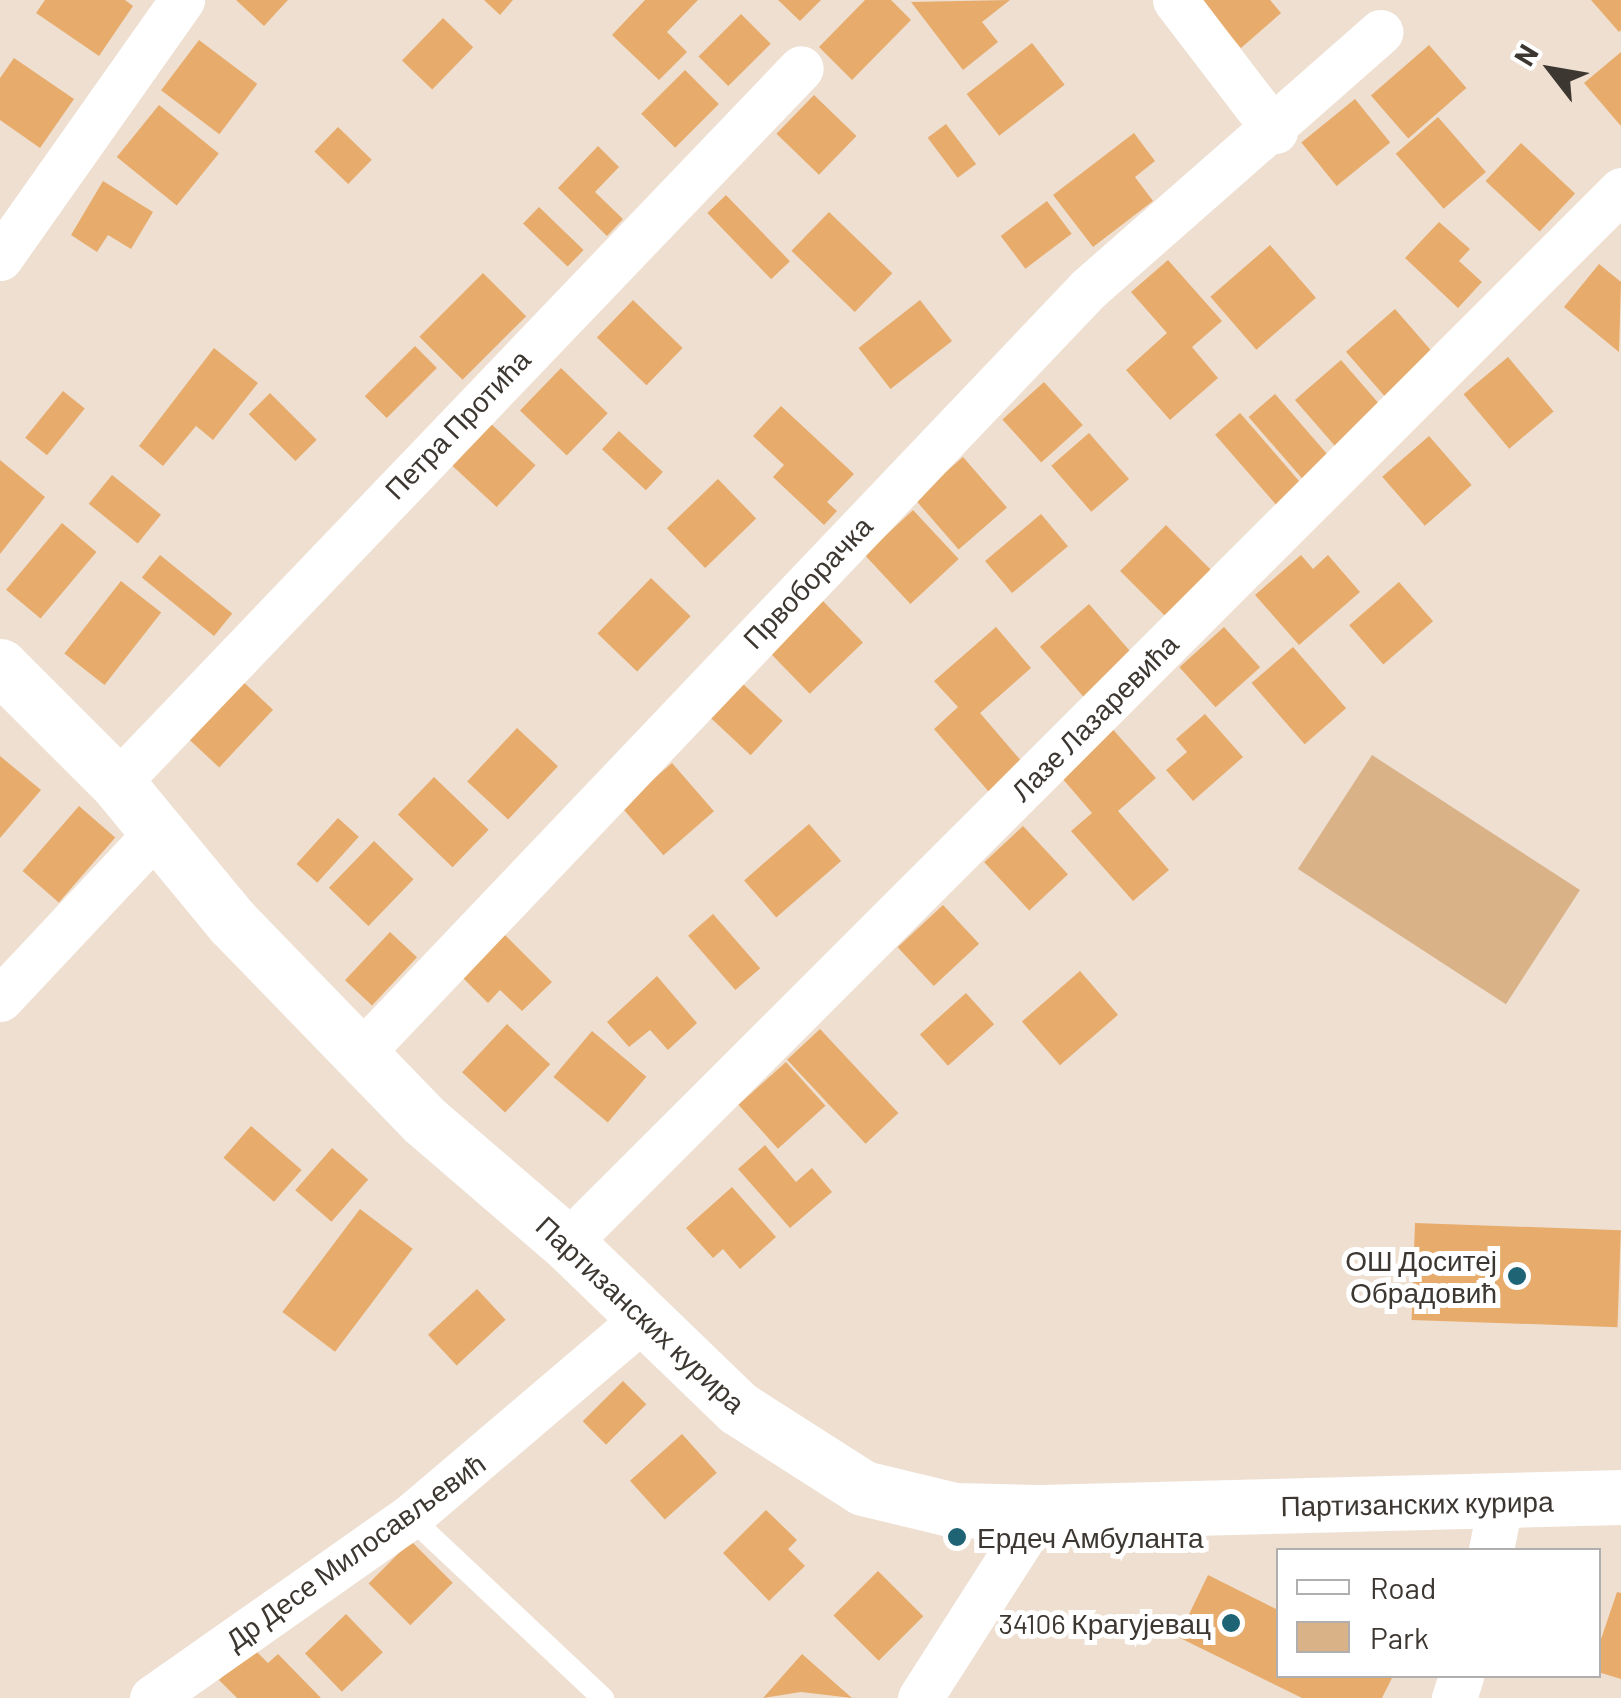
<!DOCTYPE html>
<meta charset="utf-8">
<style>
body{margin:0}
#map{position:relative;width:1621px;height:1698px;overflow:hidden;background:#eedfd1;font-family:Barlow,sans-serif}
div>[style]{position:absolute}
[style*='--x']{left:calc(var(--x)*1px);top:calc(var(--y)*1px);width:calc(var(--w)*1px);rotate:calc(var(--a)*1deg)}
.green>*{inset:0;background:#dab288;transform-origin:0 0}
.building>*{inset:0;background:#e7ac6c;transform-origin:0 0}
.service>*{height:22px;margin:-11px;padding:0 11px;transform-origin:11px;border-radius:11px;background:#fff}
.minor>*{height:45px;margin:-22.5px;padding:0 22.5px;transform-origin:22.5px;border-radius:22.5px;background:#fff}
.tertiary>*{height:55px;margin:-27.5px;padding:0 27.5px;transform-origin:27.5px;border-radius:27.5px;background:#fff}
.dots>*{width:28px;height:28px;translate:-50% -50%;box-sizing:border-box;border:5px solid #fff;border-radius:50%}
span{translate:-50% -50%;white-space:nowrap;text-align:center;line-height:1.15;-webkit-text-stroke:10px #fff;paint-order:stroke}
.street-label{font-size:28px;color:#3d3732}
.poi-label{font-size:28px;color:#3d3732}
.right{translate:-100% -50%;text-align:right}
.left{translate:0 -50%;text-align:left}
.legend{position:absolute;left:1276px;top:1548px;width:325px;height:130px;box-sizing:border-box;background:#fff;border:2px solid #b1afad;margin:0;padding:12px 18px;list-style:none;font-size:30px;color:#3d3732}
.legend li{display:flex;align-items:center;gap:20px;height:50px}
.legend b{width:50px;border:2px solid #b1afad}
.north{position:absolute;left:1501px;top:20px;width:100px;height:100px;-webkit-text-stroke:8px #fff;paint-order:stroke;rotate:301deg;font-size:28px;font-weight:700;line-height:40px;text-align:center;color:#3d3732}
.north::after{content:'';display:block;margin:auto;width:35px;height:45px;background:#3d3732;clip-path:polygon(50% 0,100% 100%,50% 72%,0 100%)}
</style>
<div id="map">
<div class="green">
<div style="left:1372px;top:755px;width:248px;height:136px;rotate:33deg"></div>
</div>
<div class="building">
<div style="clip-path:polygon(45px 0,125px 0,133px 6px,99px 56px,36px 13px)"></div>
<div style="clip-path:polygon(236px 0,288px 0,264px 26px)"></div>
<div style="clip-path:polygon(484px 0,513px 0,500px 15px)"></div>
<div style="clip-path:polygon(645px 0,698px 0,667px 32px,687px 52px,659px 80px,612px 35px)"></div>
<div style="clip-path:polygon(778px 0,821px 0,800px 21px)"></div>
<div style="clip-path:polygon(865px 0,891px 0,911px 20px,852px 80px,819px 47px)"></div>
<div style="clip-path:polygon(1010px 0,982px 22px,998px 42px,963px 70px,911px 2px)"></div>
<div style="clip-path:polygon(1199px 0,1270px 0,1281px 13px,1241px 48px)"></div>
<div style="clip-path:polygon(1591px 0,1621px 0,1621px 30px,1619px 32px)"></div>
<div style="left:741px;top:14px;width:42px;height:60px;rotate:45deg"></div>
<div style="left:443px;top:18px;width:42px;height:59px;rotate:44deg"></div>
<div style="left:199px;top:40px;width:73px;height:63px;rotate:37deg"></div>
<div style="left:1032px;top:43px;width:53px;height:83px;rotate:52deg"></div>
<div style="left:1429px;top:45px;width:57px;height:77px;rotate:49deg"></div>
<div style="clip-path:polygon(1621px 52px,1621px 126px,1584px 83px)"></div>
<div style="clip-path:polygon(14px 58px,74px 99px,40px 148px,0 120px,0 78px)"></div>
<div style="left:685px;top:70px;width:48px;height:62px;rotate:45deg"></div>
<div style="left:814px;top:95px;width:59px;height:54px;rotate:44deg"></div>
<div style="left:1355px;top:99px;width:56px;height:69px;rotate:51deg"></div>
<div style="left:159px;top:105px;width:77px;height:67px;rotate:39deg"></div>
<div style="left:1438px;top:117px;width:73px;height:56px;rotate:49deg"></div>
<div style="left:946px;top:124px;width:50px;height:23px;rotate:53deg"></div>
<div style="left:338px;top:127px;width:47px;height:34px;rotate:44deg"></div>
<div style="clip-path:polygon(1134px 133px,1155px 161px,1135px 177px,1153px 201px,1093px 247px,1053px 195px)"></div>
<div style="left:1521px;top:143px;width:74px;height:52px;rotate:43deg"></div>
<div style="clip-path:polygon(598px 146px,619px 167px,595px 192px,623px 219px,607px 236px,558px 188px)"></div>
<div style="clip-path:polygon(103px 181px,153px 212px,131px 249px,108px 235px,97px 252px,71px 235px)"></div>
<div style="left:726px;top:195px;width:92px;height:26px;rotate:46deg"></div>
<div style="left:1047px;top:201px;width:41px;height:58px;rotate:53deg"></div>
<div style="left:539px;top:207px;width:62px;height:23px;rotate:44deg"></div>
<div style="left:829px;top:212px;width:88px;height:54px;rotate:44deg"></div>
<div style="clip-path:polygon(1439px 222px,1470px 249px,1459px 261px,1482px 282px,1458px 308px,1405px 258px)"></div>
<div style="left:1270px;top:245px;width:70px;height:79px;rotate:49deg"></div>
<div style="clip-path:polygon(1168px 260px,1222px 321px,1192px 347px,1218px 378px,1170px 420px,1126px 370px,1167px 333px,1131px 292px)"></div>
<div style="clip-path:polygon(1599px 264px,1621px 282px,1619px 352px,1564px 307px)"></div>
<div style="left:483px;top:273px;width:61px;height:90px;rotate:45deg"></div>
<div style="left:633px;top:300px;width:69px;height:52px;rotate:44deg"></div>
<div style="left:920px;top:300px;width:52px;height:78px;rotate:52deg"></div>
<div style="left:1395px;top:309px;width:67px;height:65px;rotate:49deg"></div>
<div style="left:415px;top:346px;width:31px;height:71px;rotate:45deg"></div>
<div style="clip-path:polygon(214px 348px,258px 383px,213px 440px,196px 426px,163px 466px,139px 446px)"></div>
<div style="left:1508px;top:357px;width:71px;height:58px;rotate:50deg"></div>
<div style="left:1341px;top:360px;width:67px;height:61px;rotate:49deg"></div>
<div style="left:561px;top:368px;width:65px;height:59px;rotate:44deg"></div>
<div style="left:1044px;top:382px;width:58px;height:56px;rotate:48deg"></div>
<div style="left:63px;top:391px;width:28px;height:60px;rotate:39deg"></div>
<div style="left:270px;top:393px;width:66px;height:30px;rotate:45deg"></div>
<div style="left:1275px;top:394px;width:84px;height:35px;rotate:49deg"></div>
<div style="clip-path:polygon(781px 406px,854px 474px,827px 502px,837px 511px,824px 525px,773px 477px,784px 465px,753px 436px)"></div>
<div style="left:1240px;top:413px;width:94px;height:33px;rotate:49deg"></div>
<div style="left:488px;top:421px;width:65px;height:57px;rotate:43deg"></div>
<div style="left:619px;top:431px;width:60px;height:25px;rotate:43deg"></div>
<div style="left:1089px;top:433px;width:61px;height:50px;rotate:49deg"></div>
<div style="left:1429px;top:436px;width:65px;height:62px;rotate:49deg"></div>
<div style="left:963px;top:457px;width:67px;height:64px;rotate:49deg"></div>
<div style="clip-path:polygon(0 460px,45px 497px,0 554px)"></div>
<div style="left:112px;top:475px;width:63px;height:37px;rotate:39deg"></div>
<div style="left:718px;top:479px;width:55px;height:71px;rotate:46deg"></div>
<div style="left:913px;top:510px;width:67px;height:66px;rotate:47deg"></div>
<div style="left:1041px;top:514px;width:42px;height:73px;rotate:50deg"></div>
<div style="left:62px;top:523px;width:45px;height:87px;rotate:40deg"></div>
<div style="left:1166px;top:525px;width:68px;height:65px;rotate:45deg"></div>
<div style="left:160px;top:555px;width:93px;height:29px;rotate:39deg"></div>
<div style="clip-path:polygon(1301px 555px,1313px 569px,1328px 555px,1360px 592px,1299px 645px,1255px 595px)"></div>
<div style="left:651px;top:578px;width:55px;height:77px;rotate:44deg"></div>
<div style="left:121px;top:581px;width:51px;height:92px;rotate:38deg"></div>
<div style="left:1399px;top:582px;width:52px;height:66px;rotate:49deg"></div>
<div style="left:822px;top:600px;width:59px;height:74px;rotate:46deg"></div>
<div style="left:1089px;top:604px;width:70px;height:65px;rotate:49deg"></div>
<div style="clip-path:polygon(996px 627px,1031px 668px,980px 713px,1023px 763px,989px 792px,934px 729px,958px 707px,934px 681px)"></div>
<div style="left:1224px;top:627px;width:54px;height:60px;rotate:48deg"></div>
<div style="left:1293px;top:647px;width:81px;height:55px;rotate:49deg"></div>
<div style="left:238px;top:677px;width:48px;height:79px;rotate:43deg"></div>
<div style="left:741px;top:682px;width:57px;height:47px;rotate:43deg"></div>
<div style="clip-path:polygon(1205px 714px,1243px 757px,1193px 801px,1166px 770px,1187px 752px,1176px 739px)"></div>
<div style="clip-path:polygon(1109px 725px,1156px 778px,1118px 811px,1169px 870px,1133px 901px,1071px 831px,1092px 813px,1056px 771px)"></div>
<div style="left:517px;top:728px;width:56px;height:73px;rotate:43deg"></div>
<div style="clip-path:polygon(0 756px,41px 790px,0 838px)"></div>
<div style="left:672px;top:763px;width:64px;height:67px;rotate:49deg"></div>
<div style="left:434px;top:777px;width:76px;height:52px;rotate:44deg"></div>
<div style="left:79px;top:806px;width:48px;height:86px;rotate:41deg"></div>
<div style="left:338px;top:818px;width:28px;height:62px;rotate:42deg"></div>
<div style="left:809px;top:824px;width:49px;height:86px;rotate:49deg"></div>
<div style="left:1023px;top:826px;width:66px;height:53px;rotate:47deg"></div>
<div style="left:374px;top:841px;width:55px;height:65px;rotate:44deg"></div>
<div style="left:943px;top:905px;width:53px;height:62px;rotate:47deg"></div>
<div style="left:713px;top:914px;width:72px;height:33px;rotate:49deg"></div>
<div style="left:390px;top:932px;width:37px;height:66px;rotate:43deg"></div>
<div style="clip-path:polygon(503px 933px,552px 982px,522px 1011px,500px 990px,488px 1003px,461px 976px)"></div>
<div style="left:1080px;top:971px;width:58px;height:77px;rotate:49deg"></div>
<div style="clip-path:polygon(657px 976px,697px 1023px,668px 1050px,650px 1030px,629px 1047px,607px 1022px)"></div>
<div style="left:966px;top:993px;width:42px;height:62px;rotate:48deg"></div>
<div style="left:507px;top:1024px;width:59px;height:66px;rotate:43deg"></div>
<div style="left:820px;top:1029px;width:115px;height:45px;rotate:47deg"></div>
<div style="left:592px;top:1031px;width:71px;height:60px;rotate:40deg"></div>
<div style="left:786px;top:1062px;width:59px;height:64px;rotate:48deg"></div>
<div style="left:251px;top:1126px;width:67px;height:42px;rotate:41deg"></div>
<div style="clip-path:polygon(765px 1145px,796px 1182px,812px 1168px,832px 1192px,790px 1228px,738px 1169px)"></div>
<div style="left:332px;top:1148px;width:48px;height:56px;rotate:41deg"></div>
<div style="clip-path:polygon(732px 1187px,776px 1237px,740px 1269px,723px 1249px,713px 1258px,686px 1228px)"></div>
<div style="left:360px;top:1209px;width:66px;height:129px;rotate:37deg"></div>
<div style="left:1415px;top:1223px;width:206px;height:97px;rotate:2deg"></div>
<div style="left:477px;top:1289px;width:42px;height:67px;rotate:47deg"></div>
<div style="left:623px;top:1381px;width:33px;height:57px;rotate:45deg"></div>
<div style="left:682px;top:1434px;width:52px;height:70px;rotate:48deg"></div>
<div style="clip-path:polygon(766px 1510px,797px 1540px,788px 1549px,805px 1566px,769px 1601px,723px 1553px)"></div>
<div style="left:411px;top:1541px;width:59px;height:60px;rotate:45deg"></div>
<div style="left:878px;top:1571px;width:64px;height:63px;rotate:45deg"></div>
<div style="clip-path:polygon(1208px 1575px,1278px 1610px,1278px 1676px,1393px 1676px,1382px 1698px,1302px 1698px,1178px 1637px)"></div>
<div style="clip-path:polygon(1617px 1592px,1621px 1593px,1621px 1679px,1598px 1672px,1598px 1648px)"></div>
<div style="left:346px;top:1614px;width:53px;height:57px;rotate:46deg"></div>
<div style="clip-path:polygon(252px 1647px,268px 1663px,278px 1654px,321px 1698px,237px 1698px,219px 1680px)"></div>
<div style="clip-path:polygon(802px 1654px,852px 1698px,801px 1692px,763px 1698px)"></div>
</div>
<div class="service">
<div style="--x:410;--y:1517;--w:265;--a:43.2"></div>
</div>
<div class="minor">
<div style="--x:1175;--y:0;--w:165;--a:52.6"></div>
<div style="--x:0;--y:258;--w:316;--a:-54.8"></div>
<div style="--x:117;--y:783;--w:989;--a:-46.27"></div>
<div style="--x:0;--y:999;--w:228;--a:-46.8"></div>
<div style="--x:360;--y:1054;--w:1057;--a:-46.42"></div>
<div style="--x:1089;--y:288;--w:388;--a:-41.3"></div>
<div style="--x:567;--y:1243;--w:1490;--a:-44.97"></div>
<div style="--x:1491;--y:1550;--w:46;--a:-78.7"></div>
<div style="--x:152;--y:1698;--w:315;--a:-35.1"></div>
<div style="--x:410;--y:1517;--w:306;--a:-40.4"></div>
<div style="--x:920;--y:1698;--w:221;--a:-57.4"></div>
<div style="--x:1454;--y:1698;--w:23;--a:-72"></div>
</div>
<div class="tertiary">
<div style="--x:0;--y:666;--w:165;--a:45"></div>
<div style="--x:117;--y:783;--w:180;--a:50.4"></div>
<div style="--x:232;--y:922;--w:277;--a:45.9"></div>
<div style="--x:425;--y:1121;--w:187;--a:40.7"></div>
<div style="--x:567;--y:1243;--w:238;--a:44"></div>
<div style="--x:738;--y:1408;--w:148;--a:32.6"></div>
<div style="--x:863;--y:1488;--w:94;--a:13.6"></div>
<div style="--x:954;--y:1510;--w:85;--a:1.3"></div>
<div style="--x:1039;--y:1512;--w:582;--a:-1.48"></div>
</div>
<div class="dots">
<div style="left:1517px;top:1276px;background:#1f6475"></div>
<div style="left:957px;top:1537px;background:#1f6475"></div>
<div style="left:1231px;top:1623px;background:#1f6475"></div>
</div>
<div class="street-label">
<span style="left:457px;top:424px;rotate:-46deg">Петра Протића</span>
<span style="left:807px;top:582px;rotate:-46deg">Првоборачка</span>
<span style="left:1094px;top:717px;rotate:-45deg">Лазе Лазаревића</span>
<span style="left:641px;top:1314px;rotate:43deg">Партизанских курира</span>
<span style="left:1417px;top:1503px;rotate:-1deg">Партизанских курира</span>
<span style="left:355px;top:1551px;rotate:-36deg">Др Десе Милосављевић</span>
</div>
<div class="poi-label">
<span class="right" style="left:1497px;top:1276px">ОШ Доситеј<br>Обрадовић</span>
<span class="left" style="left:977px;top:1537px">Ердеч Амбуланта</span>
<span class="right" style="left:1211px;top:1623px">34106 Крагујевац</span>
</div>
<ul class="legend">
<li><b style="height:12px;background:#fff"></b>Road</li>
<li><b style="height:28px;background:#dab288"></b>Park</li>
</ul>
<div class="north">N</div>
</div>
